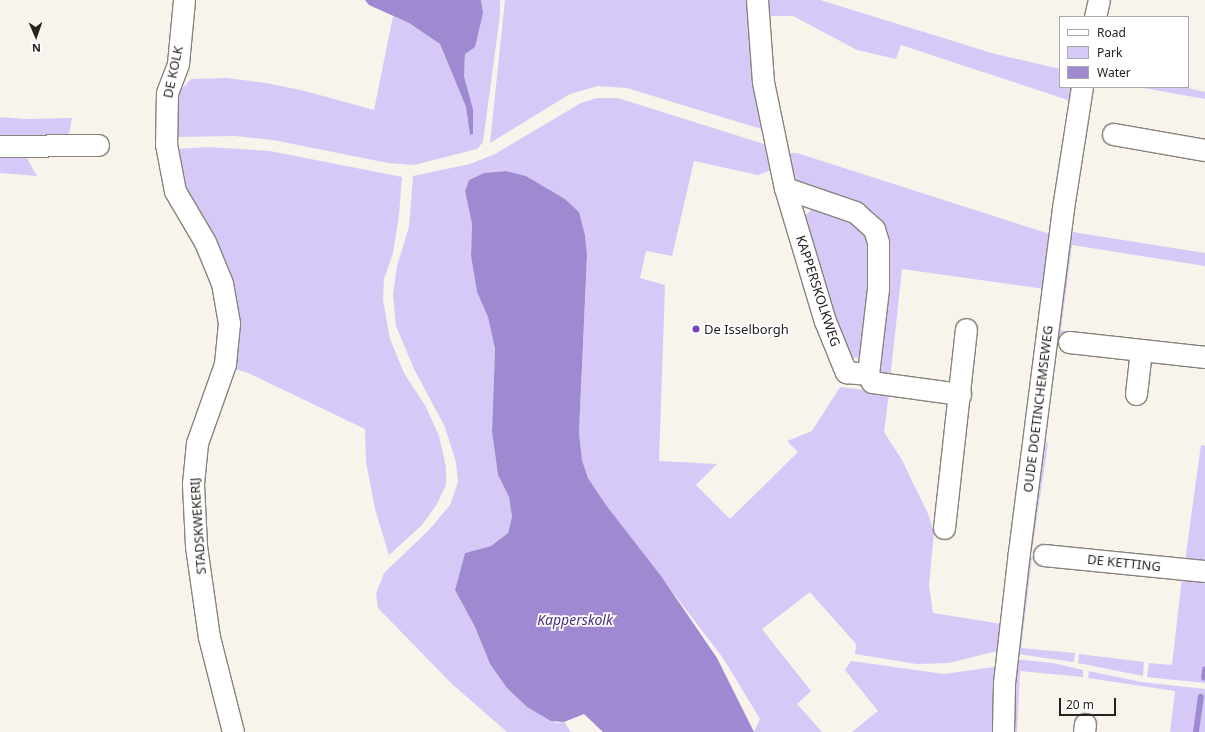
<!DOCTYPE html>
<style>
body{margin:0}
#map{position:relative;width:1205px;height:732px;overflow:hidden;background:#f8f3eb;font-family:"Noto Sans",sans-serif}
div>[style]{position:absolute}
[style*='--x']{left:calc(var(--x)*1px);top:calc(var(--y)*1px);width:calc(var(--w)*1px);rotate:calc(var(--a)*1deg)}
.green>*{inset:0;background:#d6c9f7}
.water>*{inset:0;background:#9f8ad1}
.stream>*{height:5.5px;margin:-2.75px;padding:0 2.75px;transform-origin:2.75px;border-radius:2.75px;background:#9f8ad1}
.roads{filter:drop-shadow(1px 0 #87837c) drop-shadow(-1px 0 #87837c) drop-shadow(0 1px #87837c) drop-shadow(0 -1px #87837c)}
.minor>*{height:21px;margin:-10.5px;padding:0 10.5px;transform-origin:10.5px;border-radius:10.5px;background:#fff}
.dots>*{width:11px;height:11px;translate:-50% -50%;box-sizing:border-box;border:2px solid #fff;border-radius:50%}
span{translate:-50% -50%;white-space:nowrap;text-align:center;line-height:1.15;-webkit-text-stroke:3.5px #fff;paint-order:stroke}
.street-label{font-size:13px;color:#252320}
.poi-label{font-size:13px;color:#252320}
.left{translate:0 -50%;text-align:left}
.water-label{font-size:14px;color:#4c2c7f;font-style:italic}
.legend{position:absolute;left:1059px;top:16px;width:130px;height:72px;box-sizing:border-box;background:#fff;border:1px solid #a8a7a6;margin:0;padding:5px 7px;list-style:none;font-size:12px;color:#252320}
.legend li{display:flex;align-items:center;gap:8px;height:20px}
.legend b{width:20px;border:1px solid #a8a7a6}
.north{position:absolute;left:16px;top:16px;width:40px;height:40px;-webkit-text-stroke:3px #fff;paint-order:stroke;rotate:178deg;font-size:11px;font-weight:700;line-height:16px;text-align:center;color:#252320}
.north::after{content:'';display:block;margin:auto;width:14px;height:18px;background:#252320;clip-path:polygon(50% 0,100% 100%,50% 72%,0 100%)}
.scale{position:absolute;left:1059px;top:698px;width:57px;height:18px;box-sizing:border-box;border:2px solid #252320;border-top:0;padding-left:5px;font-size:12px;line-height:14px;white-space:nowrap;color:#252320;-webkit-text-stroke:3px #fff;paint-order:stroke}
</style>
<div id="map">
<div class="green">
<div style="clip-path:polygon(481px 0,500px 0,500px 15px,483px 142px,477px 149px,414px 165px,388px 163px,273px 140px,235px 136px,177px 137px,177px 94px,191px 79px,227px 78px,266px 83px,305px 91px,374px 110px,393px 16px,409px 23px,440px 44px,466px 107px,470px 134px,473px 134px,473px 109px,464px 76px,465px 54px,483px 13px)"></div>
<div style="clip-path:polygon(505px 0,751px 0,761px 129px,627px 88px,598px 86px,570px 94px,490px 143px)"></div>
<div style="clip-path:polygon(765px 0,820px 0,995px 54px,1060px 69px,1060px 87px,1076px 87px,1074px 102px,901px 45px,896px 59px,857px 50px,793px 16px,765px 16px)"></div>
<div style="clip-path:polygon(1138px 87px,1183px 87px,1205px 92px,1205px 99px)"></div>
<div style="clip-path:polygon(597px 98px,617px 98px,634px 103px,764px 144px,772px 170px,758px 175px,694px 161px,672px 256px,646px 251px,640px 278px,665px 285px,659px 461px,717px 464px,696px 485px,730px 519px,798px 452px,787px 441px,812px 431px,840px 387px,889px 393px,884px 432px,902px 460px,928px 514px,934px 532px,929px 585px,933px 613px,1002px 624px,1045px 289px,902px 269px,890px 380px,879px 378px,876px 366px,887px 286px,888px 251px,882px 221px,872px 211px,852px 201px,795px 181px,789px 175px,785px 158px,787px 153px,797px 153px,1053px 235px,1052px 257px,1005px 640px,997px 651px,949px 663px,917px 664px,855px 654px,856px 644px,810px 592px,762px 629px,811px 691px,797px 704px,822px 732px,754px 732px,760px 719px,723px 658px,606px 505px,588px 478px,582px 460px,579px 432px,587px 261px,585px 235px,579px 212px,565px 199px,526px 176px,506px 171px,484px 173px,469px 180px,465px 191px,472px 224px,471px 256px,477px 292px,488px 317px,495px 349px,492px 432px,498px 475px,509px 497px,512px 517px,508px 533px,491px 546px,465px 553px,455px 590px,475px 627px,490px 664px,507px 688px,527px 707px,556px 723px,564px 722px,571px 732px,507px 732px,452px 684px,378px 608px,376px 594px,384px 573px,429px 530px,450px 505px,458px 482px,456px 462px,445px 427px,414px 369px,396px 326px,393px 295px,397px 266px,409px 227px,413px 176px,470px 164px,495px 154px,581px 103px)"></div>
<div style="clip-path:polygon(0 117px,25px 119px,72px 118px,69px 133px,62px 138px,0 141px)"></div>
<div style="clip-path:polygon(208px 147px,270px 151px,402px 177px,399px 215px,393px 253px,384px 279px,383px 300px,390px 339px,404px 373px,426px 407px,439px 436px,446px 467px,446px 485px,437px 504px,422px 525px,389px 555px,375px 509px,366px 462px,365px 429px,248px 373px,232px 368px,237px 340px,180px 179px,176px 149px)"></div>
<div style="clip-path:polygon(23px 151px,37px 176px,0 173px,0 152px)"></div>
<div style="clip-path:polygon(819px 208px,856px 221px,868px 236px,867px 297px,862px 354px,858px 358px,849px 357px,845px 348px,805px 223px,805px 216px,811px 210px)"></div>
<div style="clip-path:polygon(1066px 231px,1205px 253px,1205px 266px,1072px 245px,1061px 330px,1068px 332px,1066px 344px,1052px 343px)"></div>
<div style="clip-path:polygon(1037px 442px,1048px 443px,1032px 551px,1025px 551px)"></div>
<div style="clip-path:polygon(1201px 445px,1205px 446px,1205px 564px,1185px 561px)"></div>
<div style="clip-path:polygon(1024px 557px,1032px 558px,1021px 648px,1075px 653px,1074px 662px,1017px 654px)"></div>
<div style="clip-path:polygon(1182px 578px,1205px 581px,1205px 683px,1147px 677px,1149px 663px,1172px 665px)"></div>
<div style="clip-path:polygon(1079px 654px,1144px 662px,1143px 676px,1078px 663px)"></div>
<div style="clip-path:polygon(1013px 659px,1053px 663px,1083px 670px,1083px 677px,1020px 671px,1017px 732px,1010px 732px)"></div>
<div style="clip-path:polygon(851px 661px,944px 674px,1001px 666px,1001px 732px,852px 732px,878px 711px,845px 670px)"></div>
<div style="clip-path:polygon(1089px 671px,1141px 682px,1205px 689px,1205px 732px,1170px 732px,1175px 691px,1088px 678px)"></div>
</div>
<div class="water">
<div style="clip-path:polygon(365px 0,481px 0,483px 13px,475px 47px,465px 54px,464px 76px,473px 109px,473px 134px,470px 135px,466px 107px,440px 44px,409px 23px,369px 5px)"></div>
<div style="clip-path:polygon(506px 171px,526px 176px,565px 199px,579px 212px,585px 235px,587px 256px,579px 432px,582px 460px,588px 478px,606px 505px,661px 576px,717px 658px,754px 732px,603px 732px,584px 714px,564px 722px,551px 721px,527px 707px,507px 688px,490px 664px,475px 627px,455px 590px,465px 553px,491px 546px,508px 533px,512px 517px,509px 497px,498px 475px,492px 432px,495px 349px,488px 317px,477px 292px,471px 256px,472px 224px,465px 191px,469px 180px,484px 173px)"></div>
</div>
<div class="stream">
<div style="--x:1204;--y:678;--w:8;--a:-83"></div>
<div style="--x:1196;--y:732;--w:35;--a:-82"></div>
</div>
<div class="roads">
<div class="minor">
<div style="--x:184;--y:0;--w:64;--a:95.4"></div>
<div style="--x:178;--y:64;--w:31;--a:111"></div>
<div style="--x:167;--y:93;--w:51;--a:91.1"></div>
<div style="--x:166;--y:144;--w:48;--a:79.2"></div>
<div style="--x:175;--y:191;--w:59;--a:59.5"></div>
<div style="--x:205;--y:242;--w:44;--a:67.5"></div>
<div style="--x:222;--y:283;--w:41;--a:80.1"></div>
<div style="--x:229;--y:323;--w:41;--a:95.6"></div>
<div style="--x:225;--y:364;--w:84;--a:109.5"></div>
<div style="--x:197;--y:443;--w:41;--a:95.6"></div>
<div style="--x:193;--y:484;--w:62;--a:87.2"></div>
<div style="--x:196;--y:546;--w:92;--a:81.9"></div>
<div style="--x:209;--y:637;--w:98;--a:75.8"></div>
<div style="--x:757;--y:0;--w:82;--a:85.8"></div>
<div style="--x:763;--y:82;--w:108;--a:78.3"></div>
<div style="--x:785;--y:188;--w:139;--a:73.3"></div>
<div style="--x:825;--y:321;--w:48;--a:67.8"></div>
<div style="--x:843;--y:365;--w:8;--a:67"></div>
<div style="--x:846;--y:372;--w:22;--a:5"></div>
<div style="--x:868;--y:374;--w:86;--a:-83.3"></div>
<div style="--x:878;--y:289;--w:47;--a:-90"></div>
<div style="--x:878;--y:242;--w:14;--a:-107"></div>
<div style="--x:874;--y:229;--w:25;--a:-138"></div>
<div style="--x:855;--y:212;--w:74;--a:-161.1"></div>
<div style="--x:1095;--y:17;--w:17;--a:-77"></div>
<div style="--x:1113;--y:134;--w:93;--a:9.9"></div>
<div style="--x:0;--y:146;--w:98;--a:-0.6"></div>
<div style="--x:1069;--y:342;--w:137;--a:6.3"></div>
<div style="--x:868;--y:374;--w:9;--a:63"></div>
<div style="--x:872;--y:382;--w:89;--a:7.8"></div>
<div style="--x:1136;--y:394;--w:44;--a:-83.5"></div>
<div style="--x:944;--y:528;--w:200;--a:-83.7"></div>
<div style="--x:1044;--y:555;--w:162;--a:5.7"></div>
<div style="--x:1003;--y:732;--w:49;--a:-88.8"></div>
<div style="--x:1004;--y:683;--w:132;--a:-83.5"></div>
<div style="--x:1019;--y:552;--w:347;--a:-82.7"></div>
<div style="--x:1063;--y:208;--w:122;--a:-81.1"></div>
<div style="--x:1084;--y:732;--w:8;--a:-83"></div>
</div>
</div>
<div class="dots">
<div style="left:696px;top:329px;background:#7142ba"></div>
</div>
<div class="street-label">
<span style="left:173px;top:72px;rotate:-78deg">DE KOLK</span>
<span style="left:818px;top:291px;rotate:72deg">KAPPERSKOLKWEG</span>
<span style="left:1038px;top:409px;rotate:-83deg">OUDE DOETINCHEMSEWEG</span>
<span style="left:198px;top:526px;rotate:-94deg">STADSKWEKERIJ</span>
<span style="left:1124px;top:563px;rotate:6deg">DE KETTING</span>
</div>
<div class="poi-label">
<span class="left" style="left:704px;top:329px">De Isselborgh</span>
</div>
<div class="water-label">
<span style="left:575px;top:620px">Kapperskolk</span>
</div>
<ul class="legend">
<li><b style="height:5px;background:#fff"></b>Road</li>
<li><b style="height:11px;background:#d6c9f7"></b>Park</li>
<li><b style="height:11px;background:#9f8ad1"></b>Water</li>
</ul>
<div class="north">N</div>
<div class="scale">20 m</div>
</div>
